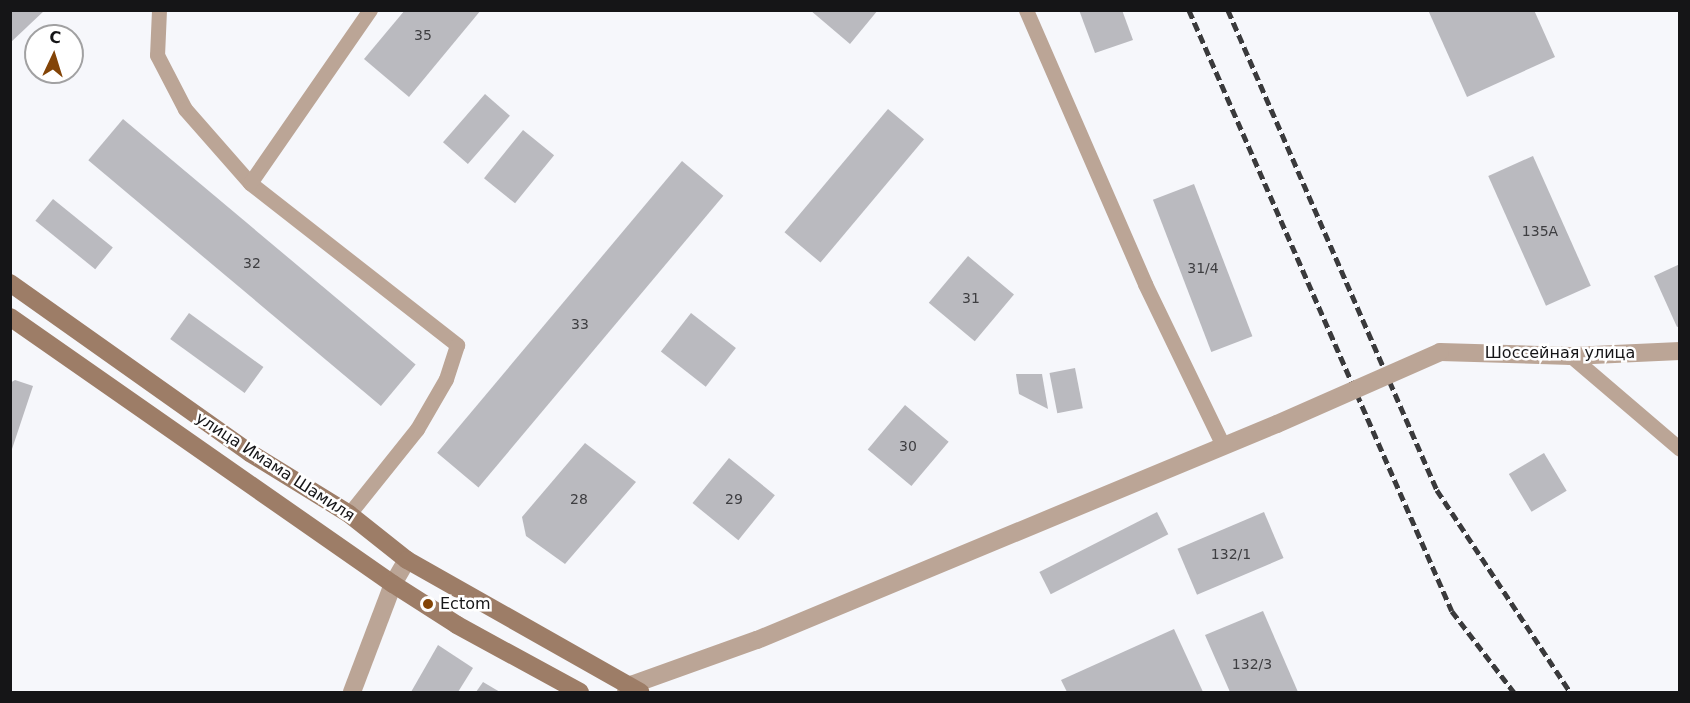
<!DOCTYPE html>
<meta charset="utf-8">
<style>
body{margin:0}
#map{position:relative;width:1690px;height:703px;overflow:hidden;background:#f6f7fb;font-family:"DejaVu Sans",sans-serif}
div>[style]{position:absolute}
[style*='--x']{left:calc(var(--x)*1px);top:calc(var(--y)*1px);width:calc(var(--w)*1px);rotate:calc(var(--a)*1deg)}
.building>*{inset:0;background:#bababf;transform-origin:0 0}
.lane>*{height:15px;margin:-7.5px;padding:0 7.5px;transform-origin:7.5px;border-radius:7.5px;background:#bba596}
.street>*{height:18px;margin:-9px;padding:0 9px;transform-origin:9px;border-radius:9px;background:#bba596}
.secondary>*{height:18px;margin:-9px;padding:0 9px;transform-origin:9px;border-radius:9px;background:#9d7d67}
.rail>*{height:4.5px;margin-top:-2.25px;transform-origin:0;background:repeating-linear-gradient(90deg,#3a3a3c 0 9px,transparent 0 13.5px)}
.street-bridge>*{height:18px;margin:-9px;padding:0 9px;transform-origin:9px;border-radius:9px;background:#bba596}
.dots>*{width:16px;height:16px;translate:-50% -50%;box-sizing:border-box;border:3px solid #fff;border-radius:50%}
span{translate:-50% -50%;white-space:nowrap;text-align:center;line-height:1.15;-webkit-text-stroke:5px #fff;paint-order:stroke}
.number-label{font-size:14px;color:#3e3e41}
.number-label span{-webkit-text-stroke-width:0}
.street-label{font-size:16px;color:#151517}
.poi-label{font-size:16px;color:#151517}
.left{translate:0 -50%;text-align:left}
.frame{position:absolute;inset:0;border:12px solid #151517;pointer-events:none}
.north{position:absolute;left:24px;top:24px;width:60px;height:60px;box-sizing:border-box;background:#fff;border:2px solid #a1a1a2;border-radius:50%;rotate:4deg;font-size:16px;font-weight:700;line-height:24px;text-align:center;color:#151517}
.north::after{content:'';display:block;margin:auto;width:21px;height:27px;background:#834407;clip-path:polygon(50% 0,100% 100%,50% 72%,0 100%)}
</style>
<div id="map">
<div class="building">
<div style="clip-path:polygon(10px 10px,45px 10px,10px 43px)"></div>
<div style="clip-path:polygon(405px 10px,481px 10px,409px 97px,364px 59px)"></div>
<div style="clip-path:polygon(810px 10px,878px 10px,850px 44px)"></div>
<div style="clip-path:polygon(1079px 10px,1122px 10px,1133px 40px,1095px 53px)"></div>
<div style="clip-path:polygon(1428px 10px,1534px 10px,1555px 57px,1467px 97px)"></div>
<div style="left:485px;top:94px;width:33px;height:64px;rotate:41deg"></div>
<div style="left:888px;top:109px;width:47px;height:161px;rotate:40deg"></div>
<div style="left:123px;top:119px;width:382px;height:54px;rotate:40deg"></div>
<div style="left:523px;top:130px;width:40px;height:62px;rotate:39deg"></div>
<div style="left:1533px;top:156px;width:142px;height:49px;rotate:66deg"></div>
<div style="left:682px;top:161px;width:54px;height:381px;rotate:40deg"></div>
<div style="left:1194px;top:184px;width:163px;height:44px;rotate:69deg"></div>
<div style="left:53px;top:199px;width:77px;height:28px;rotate:39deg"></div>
<div style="left:968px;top:256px;width:60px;height:61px;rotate:40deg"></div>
<div style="clip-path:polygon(1680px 264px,1680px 326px,1677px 327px,1654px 276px)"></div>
<div style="left:189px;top:313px;width:92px;height:32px;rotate:36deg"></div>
<div style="left:691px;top:313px;width:57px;height:49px;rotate:38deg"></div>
<div style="left:1075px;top:368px;width:41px;height:26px;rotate:79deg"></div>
<div style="clip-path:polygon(1016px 374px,1042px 374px,1048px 409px,1019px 394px)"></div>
<div style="clip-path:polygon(15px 380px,33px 386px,11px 452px,10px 383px)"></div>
<div style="left:905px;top:405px;width:57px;height:58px;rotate:40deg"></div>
<div style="clip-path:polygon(585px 443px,636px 482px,565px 564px,526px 536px,522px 517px)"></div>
<div style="left:1544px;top:453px;width:44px;height:41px;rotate:59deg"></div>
<div style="left:729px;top:458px;width:59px;height:58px;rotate:39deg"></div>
<div style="left:1157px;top:512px;width:25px;height:132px;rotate:63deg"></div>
<div style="left:1264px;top:512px;width:50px;height:94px;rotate:67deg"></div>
<div style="clip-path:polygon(1263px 611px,1298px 692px,1230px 692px,1205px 635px)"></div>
<div style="clip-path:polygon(1174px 629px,1203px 692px,1067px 692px,1061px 680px)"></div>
<div style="clip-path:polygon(438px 645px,473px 668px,458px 692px,411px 692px)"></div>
<div style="clip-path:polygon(483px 682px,500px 692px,476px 692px)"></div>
</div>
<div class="lane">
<div style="--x:159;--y:10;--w:45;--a:92.5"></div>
<div style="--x:157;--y:55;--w:61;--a:62.6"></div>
<div style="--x:185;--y:109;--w:98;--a:48.7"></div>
<div style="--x:250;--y:183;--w:263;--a:38"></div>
<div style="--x:457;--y:345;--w:36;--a:108"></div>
<div style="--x:446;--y:379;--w:58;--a:120.1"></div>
<div style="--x:417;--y:429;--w:109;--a:128.7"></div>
<div style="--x:1026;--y:10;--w:299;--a:66.5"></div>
<div style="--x:1145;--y:284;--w:179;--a:64.2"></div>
<div style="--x:250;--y:183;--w:211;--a:-55.3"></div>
<div style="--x:1571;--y:356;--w:143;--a:40.5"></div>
</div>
<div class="street">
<div style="--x:1440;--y:352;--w:131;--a:1.7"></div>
<div style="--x:1571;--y:356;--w:109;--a:-2.6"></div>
<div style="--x:352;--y:692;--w:116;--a:-69.2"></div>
<div style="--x:393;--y:584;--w:28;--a:-60"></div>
<div style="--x:626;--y:692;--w:9;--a:-54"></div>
<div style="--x:631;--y:685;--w:134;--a:-19.7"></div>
<div style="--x:757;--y:640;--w:563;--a:-22.56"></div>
</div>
<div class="secondary">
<div style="--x:10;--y:283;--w:294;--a:35.3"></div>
<div style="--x:250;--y:453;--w:116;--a:31.6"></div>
<div style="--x:349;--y:514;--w:74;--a:38.4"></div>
<div style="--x:407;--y:560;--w:268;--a:29.5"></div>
<div style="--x:10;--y:317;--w:467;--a:34.9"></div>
<div style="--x:393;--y:584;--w:76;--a:32.6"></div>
<div style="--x:457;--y:625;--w:140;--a:28.6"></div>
</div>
<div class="rail">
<div style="--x:1189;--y:10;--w:656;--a:66.37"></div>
<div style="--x:1452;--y:611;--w:102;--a:52.6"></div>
<div style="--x:1228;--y:10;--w:524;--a:66.47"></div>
<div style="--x:1437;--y:490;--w:242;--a:56.6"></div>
</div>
<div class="street-bridge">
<div style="--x:1277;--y:424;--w:178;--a:-23.8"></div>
</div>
<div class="dots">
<div style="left:428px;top:604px;background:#834407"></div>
</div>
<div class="number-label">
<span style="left:423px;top:35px">35</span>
<span style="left:1540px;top:231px">135А</span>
<span style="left:252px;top:263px">32</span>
<span style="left:1203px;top:268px">31/4</span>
<span style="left:971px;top:298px">31</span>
<span style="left:580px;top:324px">33</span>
<span style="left:908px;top:446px">30</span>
<span style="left:579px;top:499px">28</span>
<span style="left:734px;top:499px">29</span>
<span style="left:1231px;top:554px">132/1</span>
<span style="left:1252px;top:664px">132/3</span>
</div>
<div class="street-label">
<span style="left:1560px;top:353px">Шоссейная улица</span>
<span style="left:275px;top:467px;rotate:33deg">улица Имама Шамиля</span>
</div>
<div class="poi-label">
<span class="left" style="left:440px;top:604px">Ectom</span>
</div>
<div class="frame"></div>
<div class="north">С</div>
</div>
